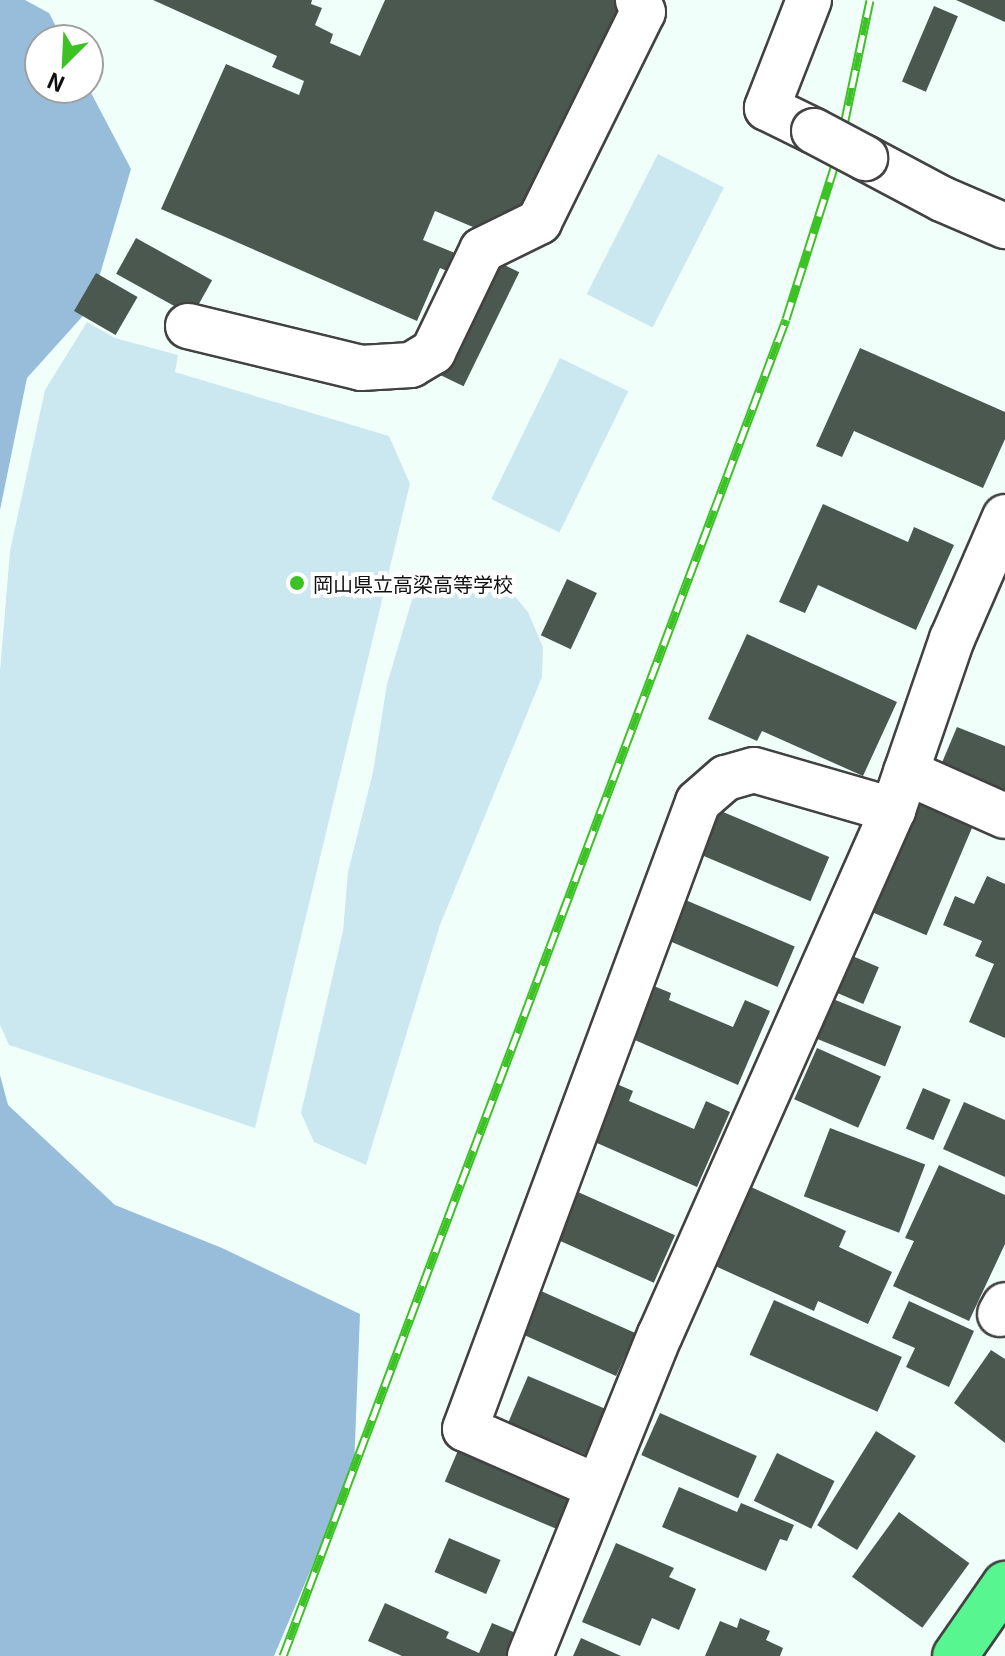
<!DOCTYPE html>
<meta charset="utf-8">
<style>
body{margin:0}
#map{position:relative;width:1005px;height:1656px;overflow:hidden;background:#f1fffb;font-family:Georgia,"Noto Sans JP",serif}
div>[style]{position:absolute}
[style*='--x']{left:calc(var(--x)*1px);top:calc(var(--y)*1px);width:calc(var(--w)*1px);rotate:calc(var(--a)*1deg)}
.forest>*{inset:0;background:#98bddb}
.pitch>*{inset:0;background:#cbe8f1;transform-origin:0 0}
.building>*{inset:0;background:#4b584f;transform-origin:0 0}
.roads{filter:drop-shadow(2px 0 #424242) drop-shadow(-2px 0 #424242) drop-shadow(0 2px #424242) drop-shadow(0 -2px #424242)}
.minor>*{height:44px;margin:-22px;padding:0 22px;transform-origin:22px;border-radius:22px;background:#fff}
.highway>*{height:44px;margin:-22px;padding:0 22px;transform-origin:22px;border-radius:22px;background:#58f690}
.rail>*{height:9px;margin-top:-4.5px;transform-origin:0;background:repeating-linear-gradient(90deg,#fff 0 18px,#3cc224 0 36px);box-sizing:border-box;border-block:2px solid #3cc224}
.bridges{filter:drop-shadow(2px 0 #424242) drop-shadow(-2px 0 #424242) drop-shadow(0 2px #424242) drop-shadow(0 -2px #424242)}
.minor-bridge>*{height:44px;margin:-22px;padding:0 22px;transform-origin:22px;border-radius:22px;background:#fff}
.dots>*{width:22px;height:22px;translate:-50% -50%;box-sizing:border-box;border:4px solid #fff;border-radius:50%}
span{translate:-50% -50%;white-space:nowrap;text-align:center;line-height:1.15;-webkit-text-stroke:8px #fff;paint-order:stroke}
.poi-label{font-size:20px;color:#0f0f0f}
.left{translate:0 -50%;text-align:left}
.north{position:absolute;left:24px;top:24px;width:80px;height:80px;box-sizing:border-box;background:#fff;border:2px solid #9f9f9f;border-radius:50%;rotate:204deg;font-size:22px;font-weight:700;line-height:32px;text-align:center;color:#0f0f0f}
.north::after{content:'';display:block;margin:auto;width:28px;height:36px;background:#3cc224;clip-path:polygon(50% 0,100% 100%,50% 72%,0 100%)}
</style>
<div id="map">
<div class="forest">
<div style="clip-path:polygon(0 0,25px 0,49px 13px,63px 40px,40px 40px,40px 88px,88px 87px,131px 169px,90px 308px,27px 378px,0 510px)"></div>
<div style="clip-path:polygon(0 1075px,8px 1105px,115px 1205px,222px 1248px,360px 1314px,354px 1468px,274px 1656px,0 1656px)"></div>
</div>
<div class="pitch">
<div style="left:658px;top:154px;width:74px;height:157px;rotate:27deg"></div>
<div style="clip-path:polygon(87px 322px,115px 338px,178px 355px,175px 372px,389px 436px,410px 484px,255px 1128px,9px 1045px,0 1025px,0 671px,10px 551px,45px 390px)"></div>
<div style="left:560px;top:358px;width:76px;height:157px;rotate:26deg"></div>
<div style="clip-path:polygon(457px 579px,488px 582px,511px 592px,528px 612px,543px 647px,542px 677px,440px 925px,366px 1165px,314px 1142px,301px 1113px,343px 931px,348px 872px,373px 772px,387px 684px,414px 593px)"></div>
</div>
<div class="building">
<div style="clip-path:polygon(153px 0,312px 0,311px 4px,322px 8px,315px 25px,333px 34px,330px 43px,360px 56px,385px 0,620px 0,626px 14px,532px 210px,492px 235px,435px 211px,423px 240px,455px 253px,447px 271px,440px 268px,417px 321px,161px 209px,226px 64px,299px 95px,304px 81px,272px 67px,277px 56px)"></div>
<div style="clip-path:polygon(956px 0,1005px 0,1005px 22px)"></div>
<div style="left:934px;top:6px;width:26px;height:82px;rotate:23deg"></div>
<div style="left:136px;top:238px;width:87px;height:41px;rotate:29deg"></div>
<div style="left:486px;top:256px;width:37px;height:127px;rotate:26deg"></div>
<div style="left:96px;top:273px;width:48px;height:44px;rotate:30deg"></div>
<div style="clip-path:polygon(860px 348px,1005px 412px,1005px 439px,983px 488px,854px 431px,842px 457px,816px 446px)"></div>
<div style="clip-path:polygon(823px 504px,908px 542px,914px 527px,954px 545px,916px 630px,818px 585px,805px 613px,779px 602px)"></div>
<div style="left:567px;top:579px;width:33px;height:62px;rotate:25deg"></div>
<div style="clip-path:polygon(747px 634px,897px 702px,863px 776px,762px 731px,757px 741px,708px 719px)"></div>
<div style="clip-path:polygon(957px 727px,1005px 746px,1005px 800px,938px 772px)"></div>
<div style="left:913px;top:798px;width:66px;height:121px;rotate:23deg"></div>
<div style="left:716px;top:809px;width:123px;height:48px;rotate:23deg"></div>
<div style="clip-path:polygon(987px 876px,1005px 884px,1005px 1038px,969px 1022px,994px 964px,975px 956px,982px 941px,943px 925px,955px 896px,974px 904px)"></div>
<div style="left:676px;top:896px;width:129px;height:44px;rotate:23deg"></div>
<div style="left:843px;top:952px;width:39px;height:40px;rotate:23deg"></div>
<div style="clip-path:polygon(644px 982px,671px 993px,669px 1000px,733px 1027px,745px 1000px,770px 1011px,738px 1085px,621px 1034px)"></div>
<div style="left:828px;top:997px;width:79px;height:43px;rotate:22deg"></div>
<div style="left:817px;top:1048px;width:70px;height:56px;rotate:24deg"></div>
<div style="clip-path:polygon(605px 1079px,633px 1091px,629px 1101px,694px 1129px,706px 1101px,730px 1112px,697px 1187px,581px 1136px)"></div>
<div style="left:923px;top:1088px;width:30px;height:44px;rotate:23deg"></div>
<div style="clip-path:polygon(964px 1102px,1005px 1120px,1005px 1177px,943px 1149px)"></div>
<div style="left:830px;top:1128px;width:102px;height:73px;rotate:21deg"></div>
<div style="clip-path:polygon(939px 1165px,1005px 1195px,1005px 1244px,969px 1321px,893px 1286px,914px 1241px,905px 1238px)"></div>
<div style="clip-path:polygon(749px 1186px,846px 1231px,839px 1247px,892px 1272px,868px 1324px,818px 1301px,814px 1311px,713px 1265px)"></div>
<div style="left:569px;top:1188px;width:116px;height:52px;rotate:24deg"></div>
<div style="left:532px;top:1287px;width:113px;height:47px;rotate:24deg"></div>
<div style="left:774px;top:1300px;width:140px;height:60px;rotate:24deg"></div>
<div style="clip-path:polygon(909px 1301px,974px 1331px,949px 1387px,906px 1367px,915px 1348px,892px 1338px)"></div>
<div style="clip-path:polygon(991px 1350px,1005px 1359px,1005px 1443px,954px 1403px)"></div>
<div style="left:528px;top:1376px;width:87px;height:50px;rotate:23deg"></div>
<div style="left:660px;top:1413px;width:106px;height:46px;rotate:24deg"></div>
<div style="left:876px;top:1431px;width:47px;height:111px;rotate:32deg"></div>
<div style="left:462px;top:1441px;width:130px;height:44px;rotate:23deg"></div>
<div style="left:777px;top:1453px;width:64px;height:53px;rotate:26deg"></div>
<div style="clip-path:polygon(679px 1487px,737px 1512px,741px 1503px,794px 1525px,787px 1541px,780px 1539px,766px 1571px,662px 1527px)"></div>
<div style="left:899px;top:1512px;width:87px;height:80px;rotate:36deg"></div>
<div style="left:449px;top:1538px;width:56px;height:37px;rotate:23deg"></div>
<div style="clip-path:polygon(616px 1543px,674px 1568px,669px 1577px,696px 1589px,679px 1630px,652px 1618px,640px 1646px,582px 1622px)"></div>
<div style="clip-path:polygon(385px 1603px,449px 1632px,446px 1638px,479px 1653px,492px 1623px,523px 1636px,514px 1656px,402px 1656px,368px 1641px)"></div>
<div style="clip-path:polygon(740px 1618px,770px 1631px,766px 1640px,783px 1648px,780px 1656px,705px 1656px,720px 1621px,737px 1628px)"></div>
<div style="clip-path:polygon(581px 1638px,621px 1656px,573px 1656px)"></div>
</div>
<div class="roads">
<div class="minor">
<div style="--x:809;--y:0;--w:116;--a:111.3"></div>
<div style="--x:767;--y:108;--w:52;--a:26.1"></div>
<div style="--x:865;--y:158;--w:87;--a:28"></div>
<div style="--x:942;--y:199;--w:69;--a:23.2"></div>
<div style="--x:188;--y:326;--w:178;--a:13.6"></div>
<div style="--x:361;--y:368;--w:50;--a:-3.4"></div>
<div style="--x:411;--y:365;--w:26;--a:-31"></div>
<div style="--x:433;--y:352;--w:113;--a:-64.3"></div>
<div style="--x:482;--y:250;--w:64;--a:-26.2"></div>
<div style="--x:539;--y:222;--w:234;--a:-63.7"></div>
<div style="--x:643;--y:12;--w:13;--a:-113"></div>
<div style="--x:906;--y:772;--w:108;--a:24"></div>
<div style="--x:1000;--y:1314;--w:10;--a:-61"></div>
<div style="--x:598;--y:1487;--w:145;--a:-156.4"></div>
<div style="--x:465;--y:1429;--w:669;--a:-69.61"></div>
<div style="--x:698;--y:802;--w:37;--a:-41"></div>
<div style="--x:726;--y:778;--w:29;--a:-16"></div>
<div style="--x:754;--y:770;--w:145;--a:16.1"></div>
<div style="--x:530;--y:1656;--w:346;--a:-68"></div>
<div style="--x:660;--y:1335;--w:574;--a:-66.07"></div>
<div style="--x:893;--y:810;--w:181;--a:-71"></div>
<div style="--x:952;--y:639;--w:133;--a:-66.5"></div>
</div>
<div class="highway">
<div style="--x:955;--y:1656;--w:88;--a:-55.2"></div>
</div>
</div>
<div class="rail">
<div style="--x:283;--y:1656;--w:1428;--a:-69.38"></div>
<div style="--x:786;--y:319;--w:169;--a:-72.4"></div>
<div style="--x:837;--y:158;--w:161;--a:-78.2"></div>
</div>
<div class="bridges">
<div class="minor-bridge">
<div style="--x:814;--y:131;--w:58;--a:27.9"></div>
</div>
</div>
<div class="dots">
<div style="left:297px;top:583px;background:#3cc224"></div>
</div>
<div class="poi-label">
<span class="left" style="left:313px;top:583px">岡山県立高梁高等学校</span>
</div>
<div class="north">N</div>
</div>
